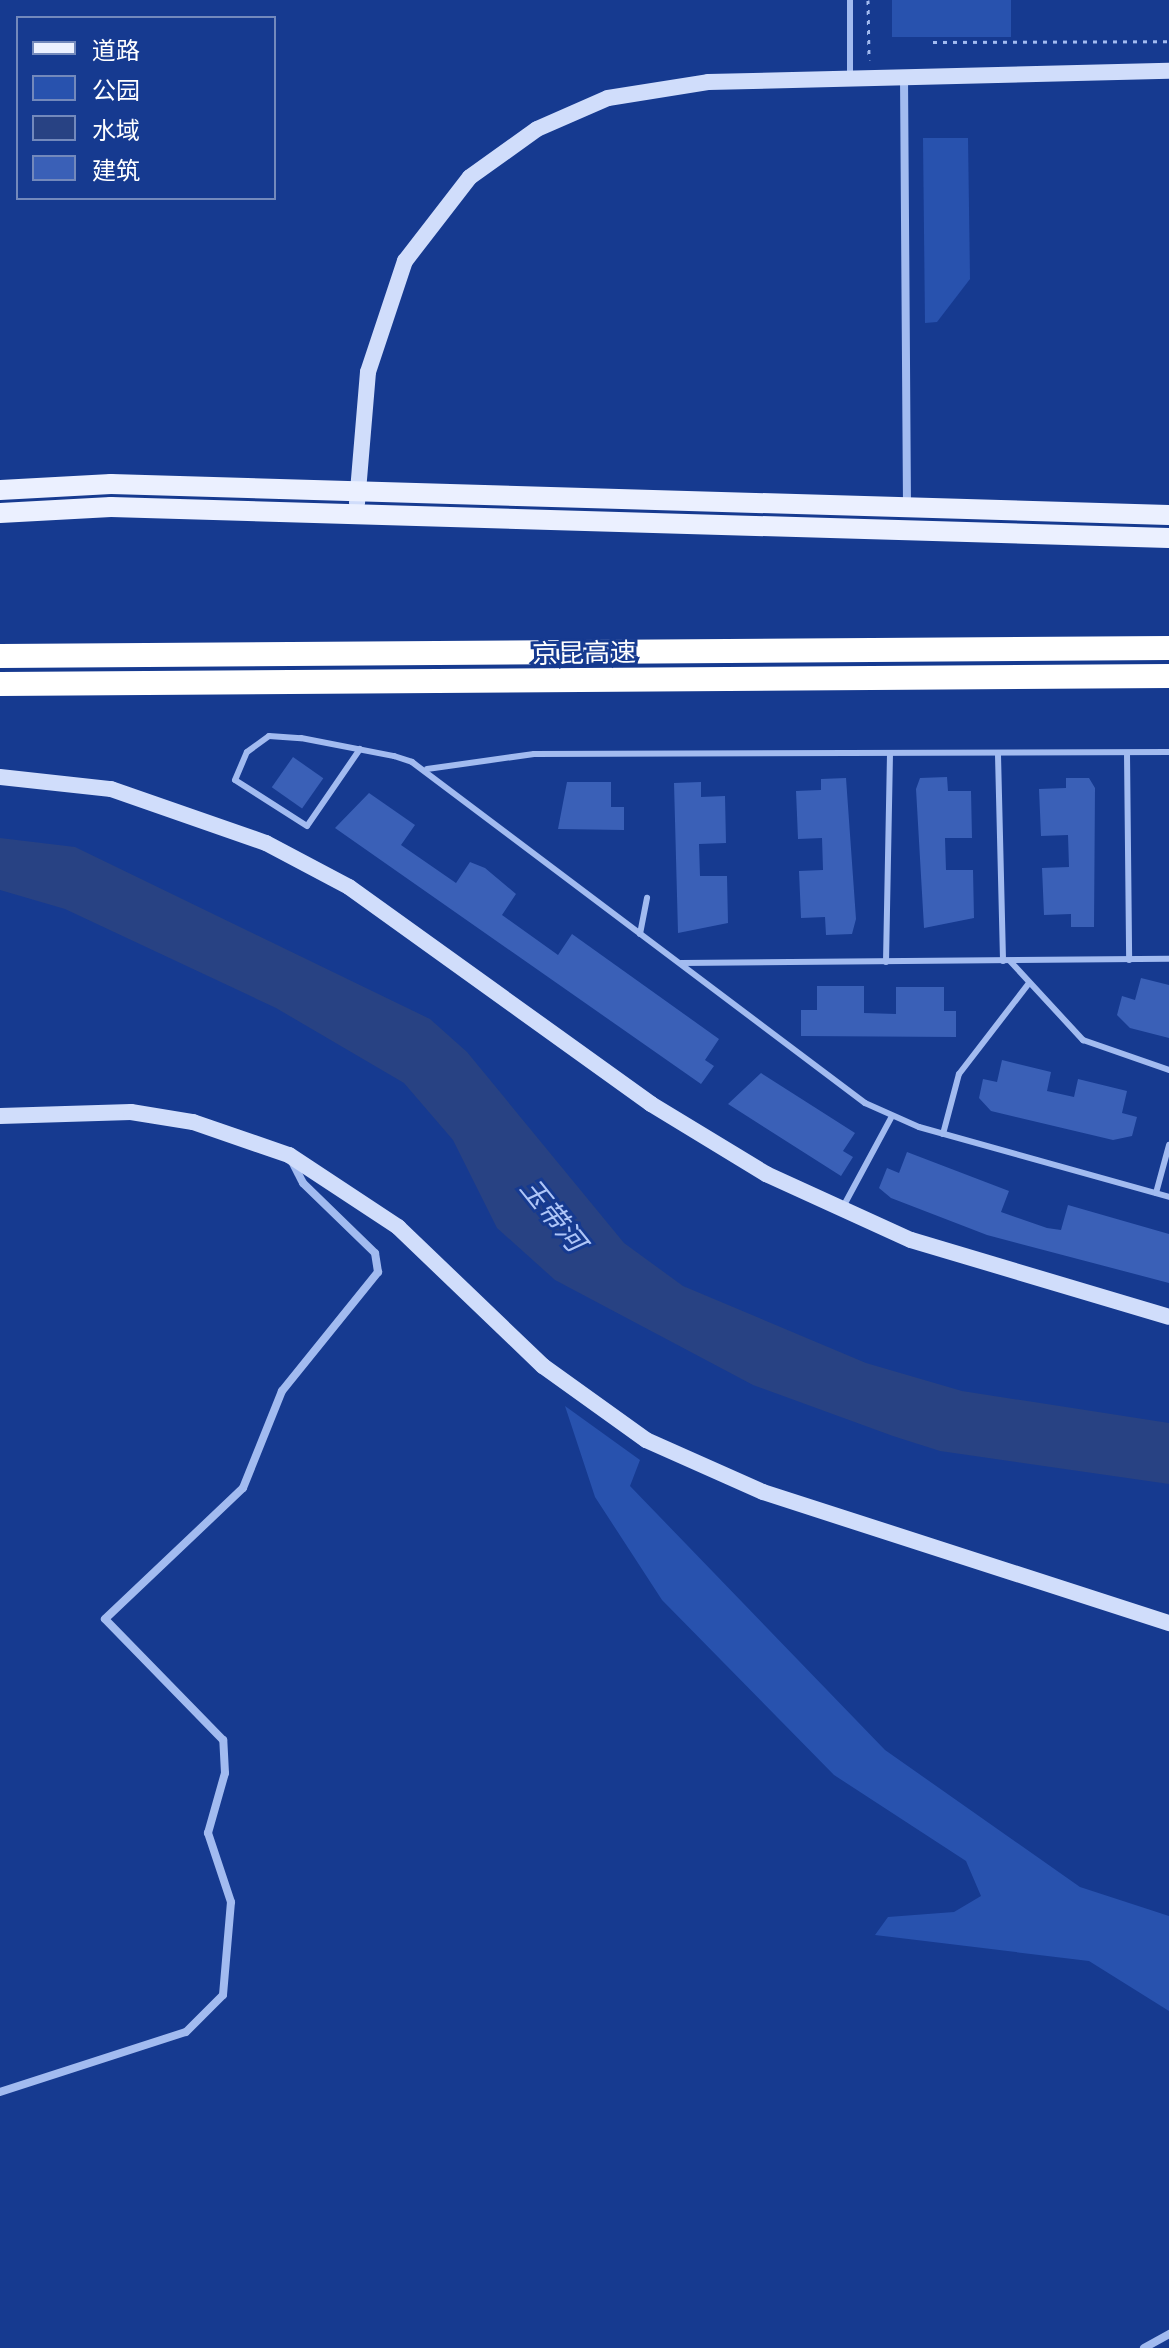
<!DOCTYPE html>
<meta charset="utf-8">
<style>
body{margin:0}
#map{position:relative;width:1169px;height:2348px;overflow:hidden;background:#163a90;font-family:Lato,"Noto Sans SC",sans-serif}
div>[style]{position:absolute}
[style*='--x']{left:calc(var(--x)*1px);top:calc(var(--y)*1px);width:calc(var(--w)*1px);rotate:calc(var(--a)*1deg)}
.green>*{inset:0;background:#2852ae;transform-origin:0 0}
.water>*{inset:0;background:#284283}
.building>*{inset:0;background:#3a60b7;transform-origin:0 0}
.path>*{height:3px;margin-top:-1.5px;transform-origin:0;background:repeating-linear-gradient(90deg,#a2bbf0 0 4px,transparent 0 10px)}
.lane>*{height:6px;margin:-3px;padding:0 3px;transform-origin:3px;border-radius:3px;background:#a2bbf0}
.street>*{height:8px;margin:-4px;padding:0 4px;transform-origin:4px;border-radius:4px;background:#a2bbf0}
.secondary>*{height:16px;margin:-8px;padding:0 8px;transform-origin:8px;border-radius:8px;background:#d0ddfb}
.primary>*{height:20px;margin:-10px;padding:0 10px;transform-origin:10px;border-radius:10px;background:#ebf0ff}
.highway>*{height:24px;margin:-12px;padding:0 12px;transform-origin:12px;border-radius:12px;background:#fff}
span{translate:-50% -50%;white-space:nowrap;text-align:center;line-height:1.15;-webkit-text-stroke:6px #163a90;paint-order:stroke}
.street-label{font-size:26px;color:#fff}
.water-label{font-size:28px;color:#aec5f7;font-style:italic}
.legend{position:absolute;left:16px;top:16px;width:260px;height:184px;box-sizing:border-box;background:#163a90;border:2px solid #7389bc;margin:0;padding:10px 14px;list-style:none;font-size:24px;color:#fff}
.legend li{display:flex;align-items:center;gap:16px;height:40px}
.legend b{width:40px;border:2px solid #7389bc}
</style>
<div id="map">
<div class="green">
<div style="left:892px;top:0;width:119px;height:37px"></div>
<div style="clip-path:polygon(923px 138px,968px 138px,970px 279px,937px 322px,925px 323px)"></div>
<div style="clip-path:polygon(565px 1406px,640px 1460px,630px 1486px,885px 1750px,1080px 1887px,1169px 1916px,1169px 2011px,1089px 1961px,875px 1935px,888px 1917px,954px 1912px,981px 1896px,966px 1861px,834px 1775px,662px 1600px,595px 1497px)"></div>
</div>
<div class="water">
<div style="clip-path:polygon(0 838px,75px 847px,430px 1019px,467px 1052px,624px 1243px,683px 1286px,866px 1363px,962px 1391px,1169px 1423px,1169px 1484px,940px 1451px,893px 1436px,753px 1385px,555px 1280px,497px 1228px,453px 1140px,404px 1083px,276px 1008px,65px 909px,0 890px)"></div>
</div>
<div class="building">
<div style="left:293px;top:757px;width:37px;height:37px;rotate:35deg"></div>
<div style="clip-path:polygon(947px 777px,948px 791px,971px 791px,972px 838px,945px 838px,946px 870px,973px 870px,974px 918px,924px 928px,916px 789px,920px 778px)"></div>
<div style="clip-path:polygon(846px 778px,856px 919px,852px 934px,826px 935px,825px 917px,801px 918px,799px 871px,823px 870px,822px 838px,798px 839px,796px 791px,821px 790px,821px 779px)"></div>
<div style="clip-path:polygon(1066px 778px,1089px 778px,1095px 788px,1094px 927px,1071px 927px,1071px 914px,1044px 915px,1042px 868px,1069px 867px,1068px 835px,1041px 836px,1039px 789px,1066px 788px)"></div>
<div style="clip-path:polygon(567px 782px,611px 782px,611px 807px,624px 807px,624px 830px,558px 829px)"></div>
<div style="clip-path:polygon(701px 782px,701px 797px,725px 796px,726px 843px,699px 844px,700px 876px,727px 876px,728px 923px,678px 933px,674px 783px)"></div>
<div style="clip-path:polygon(369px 793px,415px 825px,401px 845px,456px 883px,470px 862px,485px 868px,516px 894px,502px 915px,558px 955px,572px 934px,719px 1039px,705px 1060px,714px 1066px,701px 1084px,335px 828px)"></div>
<div style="clip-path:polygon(1141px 978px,1169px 985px,1169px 1038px,1130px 1028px,1117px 1015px,1122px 996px,1135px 1000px)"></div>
<div style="clip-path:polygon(817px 986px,864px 986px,864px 1013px,896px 1014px,896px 987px,944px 987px,944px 1011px,956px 1011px,956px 1037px,801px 1036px,801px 1010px,817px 1010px)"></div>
<div style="clip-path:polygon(1002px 1060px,1051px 1072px,1047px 1091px,1074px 1097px,1078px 1079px,1127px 1091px,1122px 1113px,1137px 1117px,1132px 1136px,1113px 1140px,991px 1111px,979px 1098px,983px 1079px,997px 1082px)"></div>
<div style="clip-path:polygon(761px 1073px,855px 1133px,843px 1151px,853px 1157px,841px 1176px,728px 1104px)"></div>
<div style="clip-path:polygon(907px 1152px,1009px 1191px,1001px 1212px,1047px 1228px,1061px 1230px,1068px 1205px,1169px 1234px,1169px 1283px,987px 1235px,891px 1198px,879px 1188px,887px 1168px,899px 1173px)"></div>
</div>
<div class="path">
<div style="--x:868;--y:0;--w:60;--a:89"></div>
<div style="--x:933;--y:42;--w:236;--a:-0.2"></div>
</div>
<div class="lane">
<div style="--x:850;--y:76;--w:76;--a:-90"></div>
<div style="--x:360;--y:749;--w:93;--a:124.5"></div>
<div style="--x:307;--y:826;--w:85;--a:-147.4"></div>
<div style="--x:235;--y:780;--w:30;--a:-67"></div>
<div style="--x:247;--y:752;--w:27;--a:-36"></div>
<div style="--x:269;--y:736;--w:32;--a:4"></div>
<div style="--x:301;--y:738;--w:95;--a:11"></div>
<div style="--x:394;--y:756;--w:19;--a:18"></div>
<div style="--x:412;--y:762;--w:567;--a:36.97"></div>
<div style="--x:865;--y:1103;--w:59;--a:24"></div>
<div style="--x:919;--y:1127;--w:260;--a:15.6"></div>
<div style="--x:1127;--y:753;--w:207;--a:89.4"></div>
<div style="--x:998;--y:755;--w:206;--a:88.6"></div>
<div style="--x:427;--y:769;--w:108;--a:-8"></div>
<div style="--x:534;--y:754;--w:635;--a:-0.18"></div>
<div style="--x:640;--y:934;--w:37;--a:-79"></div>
<div style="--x:1010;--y:961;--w:108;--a:47.3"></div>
<div style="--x:1083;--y:1040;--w:91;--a:19.2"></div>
<div style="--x:886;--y:962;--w:207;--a:-88.9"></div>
<div style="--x:681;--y:963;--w:488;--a:-0.5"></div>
<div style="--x:943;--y:1134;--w:62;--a:-75.1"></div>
<div style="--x:959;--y:1074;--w:115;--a:-52.4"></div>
<div style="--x:1156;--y:1193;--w:50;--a:-74.8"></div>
<div style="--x:843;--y:1207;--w:103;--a:-61.7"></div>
</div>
<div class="street">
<div style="--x:904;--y:76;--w:430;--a:89.6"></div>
<div style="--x:0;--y:2092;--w:195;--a:-17.9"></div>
<div style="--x:186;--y:2032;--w:52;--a:-45"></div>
<div style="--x:223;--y:1995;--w:93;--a:-85.1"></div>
<div style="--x:231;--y:1902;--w:73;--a:-108.4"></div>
<div style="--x:208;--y:1833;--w:62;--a:-74.2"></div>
<div style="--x:225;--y:1773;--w:33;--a:-93"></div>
<div style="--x:223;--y:1740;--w:169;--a:-134.3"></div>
<div style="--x:105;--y:1619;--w:190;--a:-43.5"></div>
<div style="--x:243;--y:1488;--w:105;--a:-68.1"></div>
<div style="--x:282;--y:1391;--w:153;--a:-51.1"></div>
<div style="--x:378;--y:1272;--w:19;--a:-99"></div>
<div style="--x:375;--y:1253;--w:100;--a:-135.8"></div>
<div style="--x:303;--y:1183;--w:25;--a:-117"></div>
<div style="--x:1144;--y:2348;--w:29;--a:-29"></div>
</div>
<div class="secondary">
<div style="--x:357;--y:503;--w:131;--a:-85.2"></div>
<div style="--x:368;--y:372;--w:117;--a:-71.6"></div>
<div style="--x:405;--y:261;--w:106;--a:-52.3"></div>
<div style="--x:470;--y:177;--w:82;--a:-35.6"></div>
<div style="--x:537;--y:129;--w:77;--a:-23.6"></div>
<div style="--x:608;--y:98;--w:101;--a:-9.1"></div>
<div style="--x:708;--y:82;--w:461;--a:-1.4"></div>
<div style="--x:0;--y:777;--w:112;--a:6.2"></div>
<div style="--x:111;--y:789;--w:164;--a:19.2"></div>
<div style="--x:266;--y:843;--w:94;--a:27.9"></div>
<div style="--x:349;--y:887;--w:372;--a:35.7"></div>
<div style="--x:651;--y:1104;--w:135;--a:31.3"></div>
<div style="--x:766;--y:1174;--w:159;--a:24.5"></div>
<div style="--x:911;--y:1240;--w:269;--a:16.6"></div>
<div style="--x:0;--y:1116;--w:131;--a:-1.7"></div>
<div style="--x:131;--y:1112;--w:63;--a:9.2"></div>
<div style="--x:193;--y:1122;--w:102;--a:19"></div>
<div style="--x:289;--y:1155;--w:131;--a:33.4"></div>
<div style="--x:398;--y:1227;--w:201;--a:43.8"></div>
<div style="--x:543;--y:1366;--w:127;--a:35.7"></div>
<div style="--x:646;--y:1440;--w:128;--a:24"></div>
<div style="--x:763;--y:1492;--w:427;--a:17.9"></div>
</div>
<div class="primary">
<div style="--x:0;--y:490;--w:111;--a:-3.1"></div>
<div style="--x:111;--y:484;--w:1058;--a:1.68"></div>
<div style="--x:0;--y:513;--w:111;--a:-3.1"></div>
<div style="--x:111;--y:507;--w:1058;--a:1.68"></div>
</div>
<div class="highway">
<div style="--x:0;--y:656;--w:1169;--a:-0.39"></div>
<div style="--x:0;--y:684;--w:1169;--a:-0.39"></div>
</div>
<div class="street-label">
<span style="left:584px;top:653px;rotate:-1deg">京昆高速</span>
</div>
<div class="water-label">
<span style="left:554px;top:1214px;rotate:51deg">玉带河</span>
</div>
<ul class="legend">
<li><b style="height:10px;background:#ebf0ff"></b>道路</li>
<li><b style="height:22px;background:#2852ae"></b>公园</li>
<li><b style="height:22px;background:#284283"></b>水域</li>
<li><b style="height:22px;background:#3a60b7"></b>建筑</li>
</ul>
</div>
